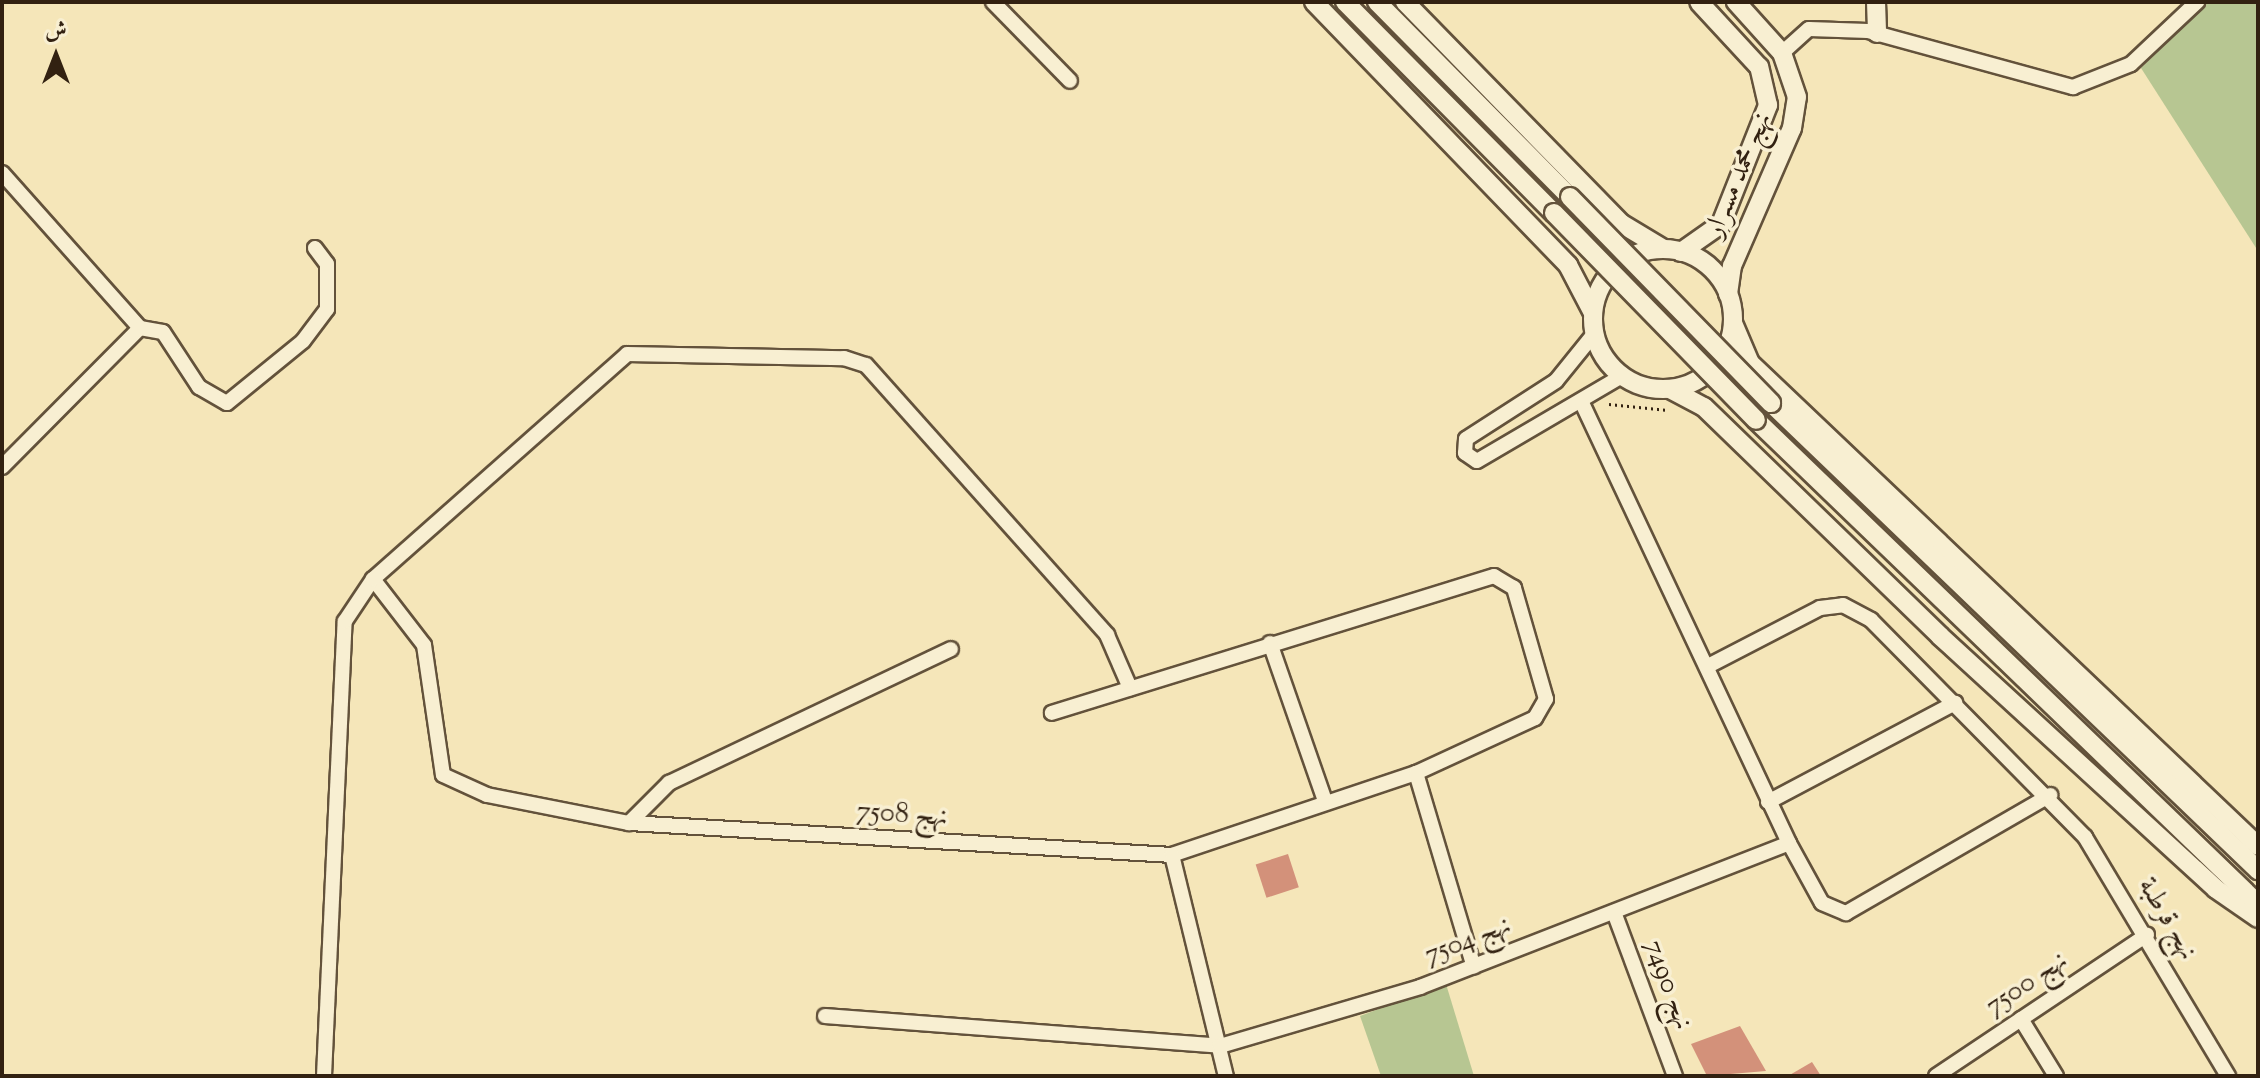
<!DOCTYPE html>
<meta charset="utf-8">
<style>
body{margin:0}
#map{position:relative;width:2260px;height:1078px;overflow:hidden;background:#f5e6b9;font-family:"Sorts Mill Goudy",Amiri,serif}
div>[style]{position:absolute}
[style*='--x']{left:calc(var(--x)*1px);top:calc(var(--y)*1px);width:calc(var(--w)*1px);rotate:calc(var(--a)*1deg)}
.green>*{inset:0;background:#b7c692}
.building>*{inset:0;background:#d3917a;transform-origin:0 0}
.path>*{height:3px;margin-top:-1.5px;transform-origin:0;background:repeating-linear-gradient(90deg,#322111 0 2px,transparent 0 6px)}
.roads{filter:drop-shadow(2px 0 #63523b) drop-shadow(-2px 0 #63523b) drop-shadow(0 2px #63523b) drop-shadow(0 -2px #63523b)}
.minor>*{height:14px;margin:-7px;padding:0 7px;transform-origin:7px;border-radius:7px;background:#f8efd2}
.tertiary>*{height:18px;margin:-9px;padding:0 9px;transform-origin:9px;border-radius:9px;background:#f8efd2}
.tertiary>.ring{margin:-9px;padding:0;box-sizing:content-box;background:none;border:18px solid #f8efd2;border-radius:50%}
.bridges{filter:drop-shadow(2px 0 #63523b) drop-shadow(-2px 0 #63523b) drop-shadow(0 2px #63523b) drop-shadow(0 -2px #63523b)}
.tertiary-bridge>*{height:18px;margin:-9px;padding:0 9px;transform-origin:9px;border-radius:9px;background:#f8efd2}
span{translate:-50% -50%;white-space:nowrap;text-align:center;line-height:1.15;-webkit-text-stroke:7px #f8efd2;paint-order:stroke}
.street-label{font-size:28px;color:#322111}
.frame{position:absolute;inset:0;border:4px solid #322111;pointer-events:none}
.north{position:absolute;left:16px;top:16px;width:80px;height:80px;-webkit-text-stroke:6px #f8efd2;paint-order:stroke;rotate:0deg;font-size:22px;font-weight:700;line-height:32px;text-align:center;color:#322111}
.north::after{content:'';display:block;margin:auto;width:28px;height:36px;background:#322111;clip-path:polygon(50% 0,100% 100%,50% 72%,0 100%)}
</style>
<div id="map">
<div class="green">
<div style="clip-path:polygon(2209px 2px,2258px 2px,2258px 251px,2141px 68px)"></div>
<div style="clip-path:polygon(1446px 984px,1474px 1076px,1381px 1076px,1360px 1016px)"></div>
</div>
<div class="building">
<div style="left:1288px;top:854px;width:35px;height:34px;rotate:72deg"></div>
<div style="clip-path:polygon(1740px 1026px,1766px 1071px,1707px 1076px,1691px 1044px)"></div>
<div style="clip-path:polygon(1812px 1062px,1821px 1076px,1788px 1076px)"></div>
</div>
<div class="path">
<div style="--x:1609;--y:404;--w:59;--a:5.8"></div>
</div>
<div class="roads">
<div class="minor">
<div style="--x:993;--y:2;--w:110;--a:45.7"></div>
<div style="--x:1782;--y:53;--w:36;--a:-42"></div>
<div style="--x:1809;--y:29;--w:59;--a:1.9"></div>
<div style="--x:1868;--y:31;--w:213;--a:15.3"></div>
<div style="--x:2073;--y:87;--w:62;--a:-21.6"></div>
<div style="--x:2131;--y:64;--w:91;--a:-43.2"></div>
<div style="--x:2;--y:173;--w:208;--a:48.3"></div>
<div style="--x:140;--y:328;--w:23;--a:10"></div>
<div style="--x:163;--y:332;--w:66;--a:56.8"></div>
<div style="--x:199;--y:387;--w:32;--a:30"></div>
<div style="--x:227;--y:403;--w:98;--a:-39.2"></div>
<div style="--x:303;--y:341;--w:40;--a:-53"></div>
<div style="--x:327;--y:309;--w:45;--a:-90"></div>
<div style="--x:327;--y:264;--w:20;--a:-127"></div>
<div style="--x:1594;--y:334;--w:60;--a:129"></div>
<div style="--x:1556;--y:381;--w:107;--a:147.2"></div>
<div style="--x:1466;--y:439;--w:14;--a:94"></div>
<div style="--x:1465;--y:453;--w:14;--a:34"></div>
<div style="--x:1477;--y:461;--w:168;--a:-30.4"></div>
<div style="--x:1582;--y:403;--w:486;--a:64.8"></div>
<div style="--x:2;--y:467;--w:196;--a:-45.2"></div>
<div style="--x:373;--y:579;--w:83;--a:52.3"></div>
<div style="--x:424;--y:645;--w:131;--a:81.7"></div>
<div style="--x:443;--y:775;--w:48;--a:24.4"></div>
<div style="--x:487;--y:795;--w:145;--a:11.2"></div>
<div style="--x:629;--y:823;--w:544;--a:3.37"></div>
<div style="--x:1172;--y:855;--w:257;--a:-18.6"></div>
<div style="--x:1416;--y:773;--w:131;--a:-24.8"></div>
<div style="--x:1535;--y:718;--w:22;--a:-60"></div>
<div style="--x:1546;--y:699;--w:116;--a:-106.1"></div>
<div style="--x:1514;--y:588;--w:23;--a:-149"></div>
<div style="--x:1494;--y:576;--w:463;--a:162.8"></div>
<div style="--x:1270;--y:643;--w:167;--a:70.8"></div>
<div style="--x:1710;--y:665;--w:124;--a:-27.4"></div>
<div style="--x:1820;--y:608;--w:23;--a:-7"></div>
<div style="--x:1843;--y:605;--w:32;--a:28"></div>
<div style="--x:1871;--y:620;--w:305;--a:45.4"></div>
<div style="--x:2085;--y:837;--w:279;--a:59.1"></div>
<div style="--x:1416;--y:773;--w:202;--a:73.4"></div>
<div style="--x:1768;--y:802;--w:212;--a:-27.9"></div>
<div style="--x:629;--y:823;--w:57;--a:-45"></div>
<div style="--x:669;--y:783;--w:312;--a:-25.4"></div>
<div style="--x:1172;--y:855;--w:228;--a:76.3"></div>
<div style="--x:1614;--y:912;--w:175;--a:69.6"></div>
<div style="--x:825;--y:1016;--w:396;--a:4.3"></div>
<div style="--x:1220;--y:1046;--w:209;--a:-16.4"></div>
<div style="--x:1420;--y:987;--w:396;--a:-21.3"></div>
<div style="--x:1789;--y:843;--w:68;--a:61.2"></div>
<div style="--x:1822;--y:903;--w:26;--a:23"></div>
<div style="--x:1846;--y:913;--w:236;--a:-30"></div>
<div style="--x:2021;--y:1019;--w:67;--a:58.4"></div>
<div style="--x:324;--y:1076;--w:455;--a:-87.4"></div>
<div style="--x:345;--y:621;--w:50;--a:-56.3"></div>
<div style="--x:373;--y:579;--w:339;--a:-41.5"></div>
<div style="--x:627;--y:354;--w:217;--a:1.1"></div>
<div style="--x:844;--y:358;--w:23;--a:18"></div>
<div style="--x:866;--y:365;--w:362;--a:48.2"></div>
<div style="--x:1107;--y:635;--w:58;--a:66.5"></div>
<div style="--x:1936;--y:1076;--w:254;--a:-33.8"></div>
</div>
<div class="tertiary">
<div style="--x:1314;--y:2;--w:366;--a:46"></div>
<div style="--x:1568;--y:265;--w:54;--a:62.5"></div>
<div style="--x:1345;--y:2;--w:297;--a:45.3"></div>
<div style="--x:1377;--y:2;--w:274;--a:45.3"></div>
<div style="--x:1405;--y:2;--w:310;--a:45.7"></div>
<div style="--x:1622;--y:224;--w:47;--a:31"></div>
<div style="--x:1876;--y:2;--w:31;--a:88"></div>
<div class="ring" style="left:1593px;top:249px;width:122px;height:122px"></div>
<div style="--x:1681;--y:252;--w:49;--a:-35"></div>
<div style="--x:1721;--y:224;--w:128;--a:-68.4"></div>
<div style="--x:1768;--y:105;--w:39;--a:-103"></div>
<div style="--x:1759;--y:67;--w:88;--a:-132.7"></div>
<div style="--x:1728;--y:294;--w:28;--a:-82"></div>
<div style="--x:1732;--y:266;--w:150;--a:-66.5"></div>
<div style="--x:1792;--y:128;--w:31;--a:-81"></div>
<div style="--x:1797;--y:97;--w:46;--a:-108.8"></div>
<div style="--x:1782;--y:53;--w:69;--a:-132"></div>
<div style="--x:1733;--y:323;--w:43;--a:67"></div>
<div style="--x:1750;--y:363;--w:701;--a:43.55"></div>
<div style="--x:1670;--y:389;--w:38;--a:28"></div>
<div style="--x:1704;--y:407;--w:329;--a:44.1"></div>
<div style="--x:1940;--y:636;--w:374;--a:42.5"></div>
<div style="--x:2216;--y:889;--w:51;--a:34.6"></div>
<div style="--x:1771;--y:403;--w:675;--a:43.8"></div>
<div style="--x:1756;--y:420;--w:697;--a:43.95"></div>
</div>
</div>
<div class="bridges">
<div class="tertiary-bridge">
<div style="--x:1570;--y:197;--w:288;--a:45.7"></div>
<div style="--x:1554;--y:213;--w:289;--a:45.7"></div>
</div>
</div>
<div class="street-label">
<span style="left:1739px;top:175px;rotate:-67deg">نهج محمد مسرار</span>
<span style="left:902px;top:815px;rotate:4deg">نهج 7508</span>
<span style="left:2167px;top:919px;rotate:60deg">نهج قرطبة</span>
<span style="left:1468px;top:941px;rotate:-21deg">نهج 7504</span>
<span style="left:2027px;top:984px;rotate:-34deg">نهج 7500</span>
<span style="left:1668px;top:985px;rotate:70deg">نهج 7490</span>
</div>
<div class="frame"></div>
<div class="north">ش</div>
</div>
